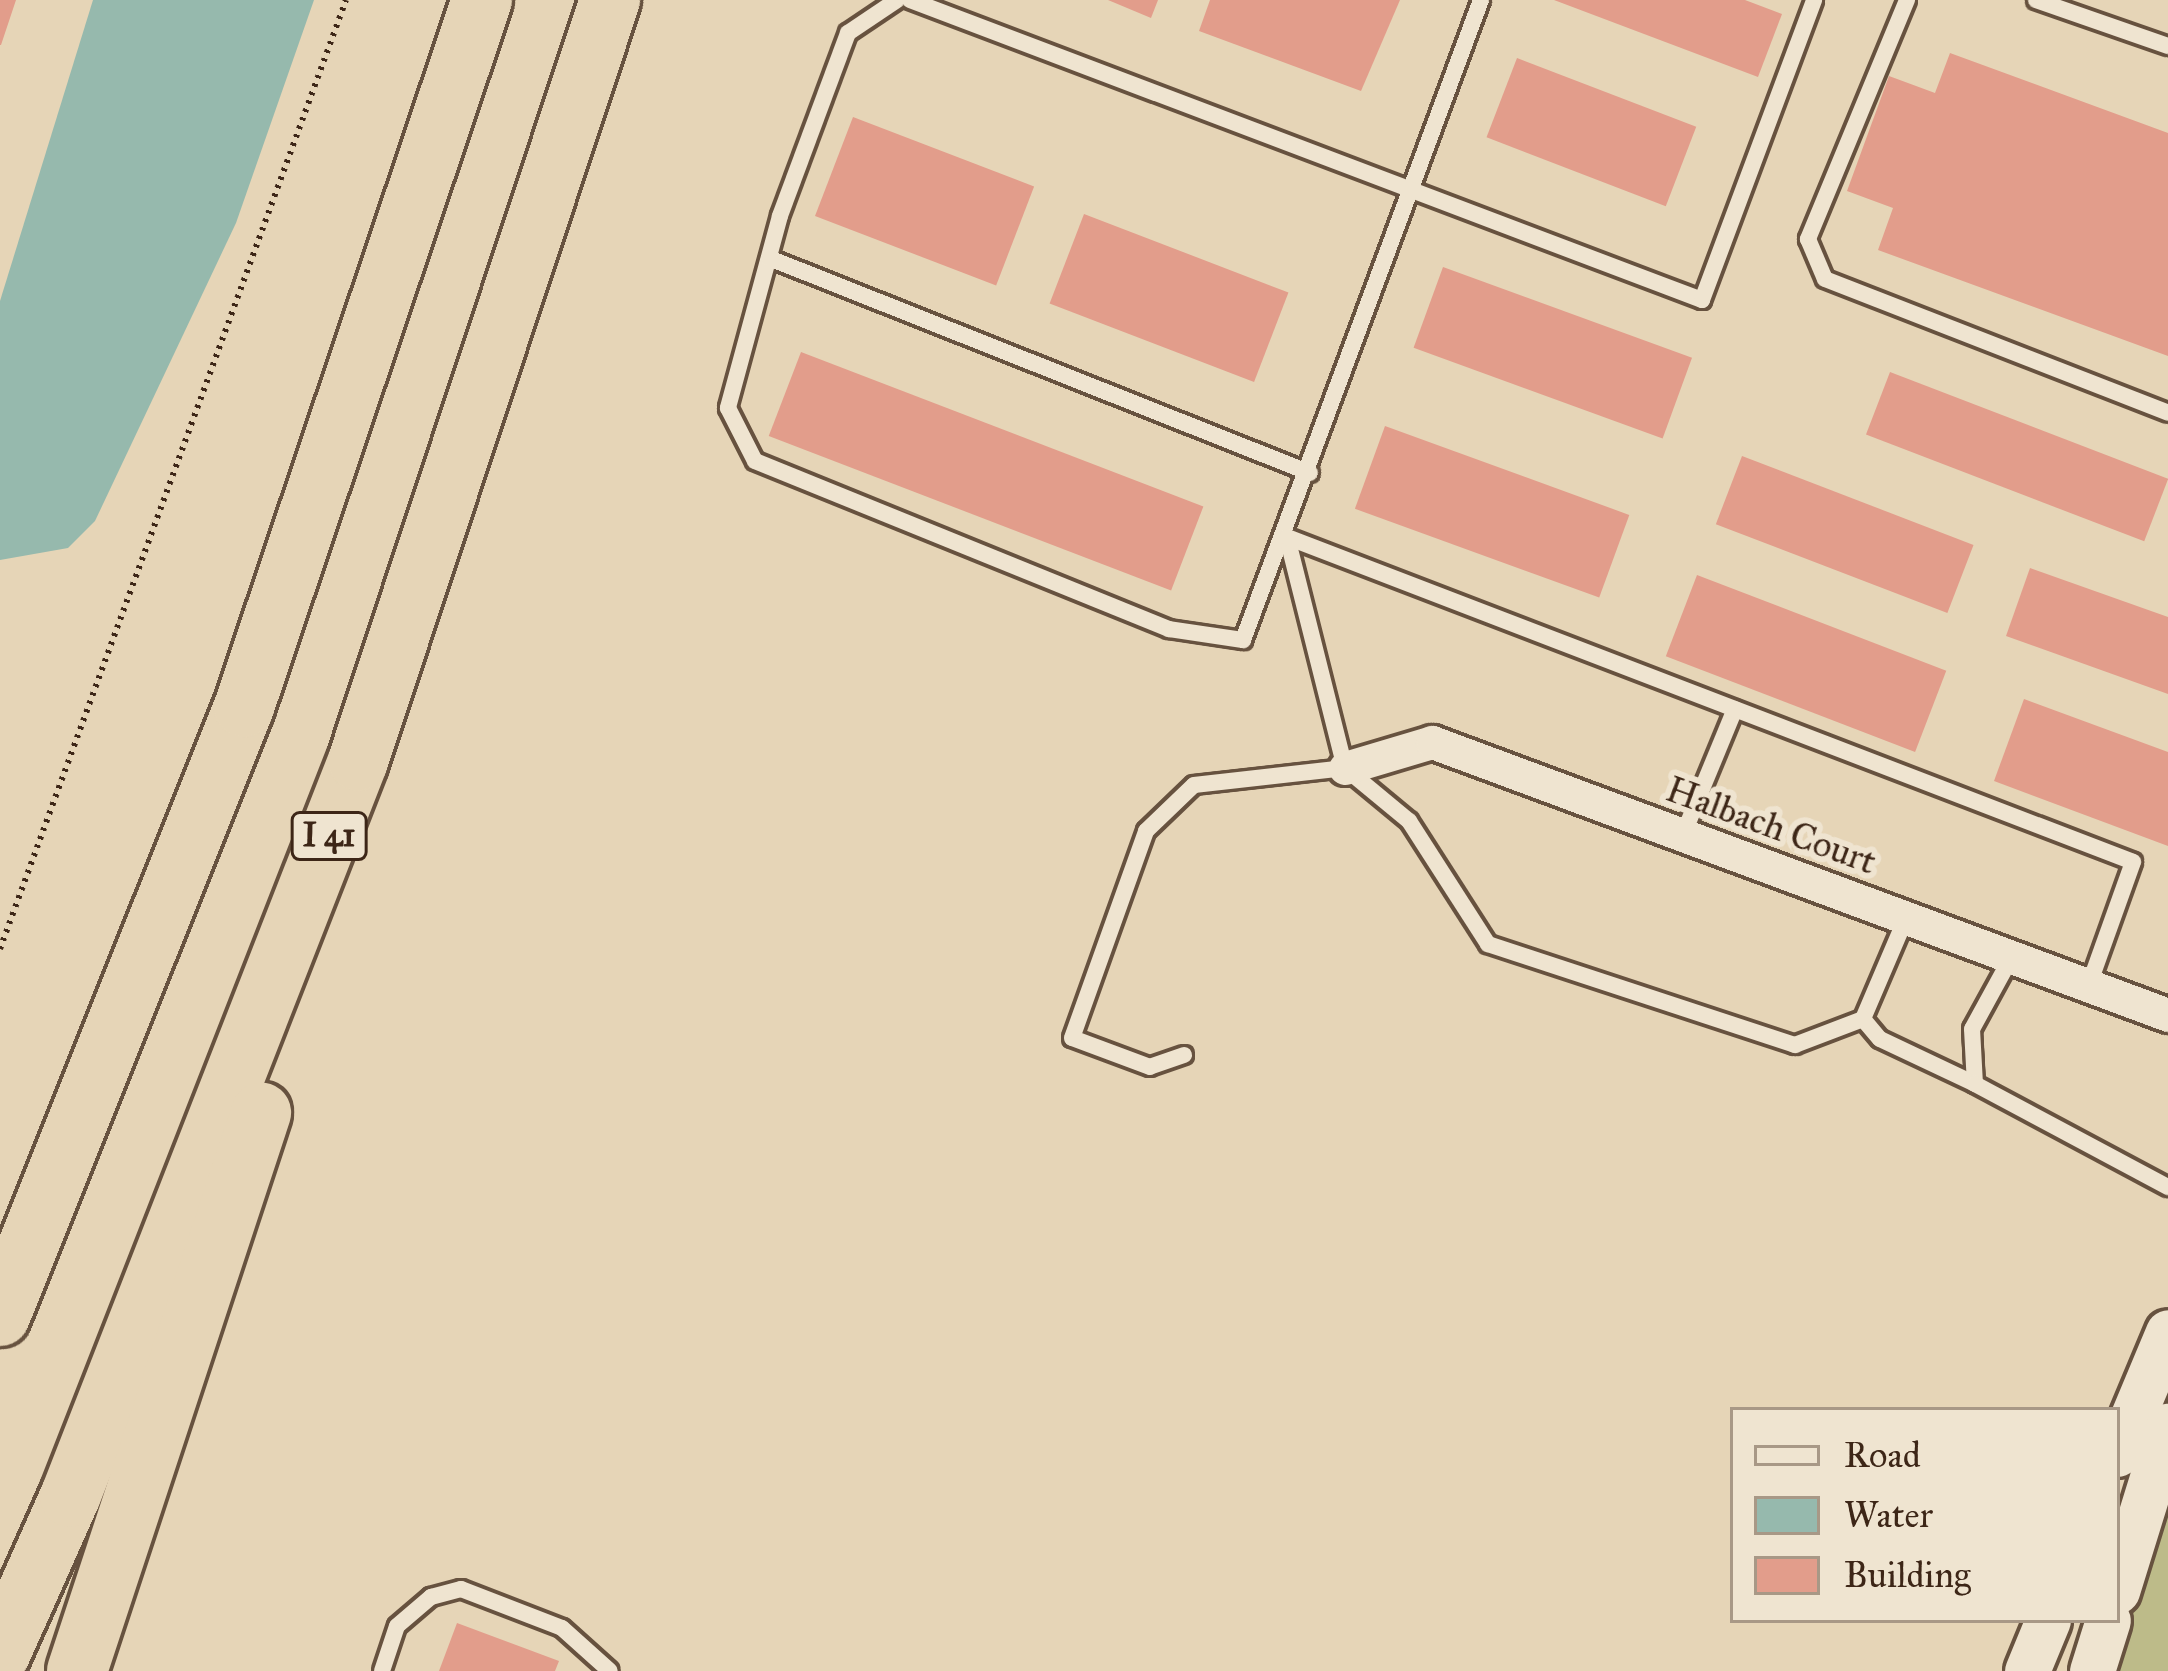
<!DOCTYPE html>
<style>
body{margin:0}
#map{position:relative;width:2168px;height:1671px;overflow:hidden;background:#e6d5b7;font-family:"IM FELL Great Primer",serif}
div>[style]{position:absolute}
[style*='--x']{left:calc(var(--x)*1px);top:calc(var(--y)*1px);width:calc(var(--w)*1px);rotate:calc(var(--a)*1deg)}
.green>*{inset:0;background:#bdbb89}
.water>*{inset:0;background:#96b9ad}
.building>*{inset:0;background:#e29d8b;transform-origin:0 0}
.path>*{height:6px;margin-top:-3px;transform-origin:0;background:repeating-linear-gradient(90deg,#3d2617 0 3px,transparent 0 9px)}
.roads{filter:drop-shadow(3px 0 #67523f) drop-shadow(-3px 0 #67523f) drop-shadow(0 3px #67523f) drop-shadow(0 -3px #67523f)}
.lane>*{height:16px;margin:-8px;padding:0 8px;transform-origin:8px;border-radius:8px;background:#efe4d0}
.street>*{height:33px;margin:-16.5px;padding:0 16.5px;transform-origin:16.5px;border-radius:16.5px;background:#efe4d0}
.secondary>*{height:45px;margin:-22.5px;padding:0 22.5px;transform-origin:22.5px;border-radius:22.5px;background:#efe4d0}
.highway>*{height:60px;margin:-30px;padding:0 30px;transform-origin:30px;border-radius:30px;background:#e6d5b7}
span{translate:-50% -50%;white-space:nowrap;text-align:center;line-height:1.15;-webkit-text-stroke:12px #efe4d0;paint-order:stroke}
.shield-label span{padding:3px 9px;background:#efe4d0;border:3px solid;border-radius:9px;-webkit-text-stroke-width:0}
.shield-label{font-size:33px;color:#3d2617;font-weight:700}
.street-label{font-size:36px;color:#3d2617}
.legend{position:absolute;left:1730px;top:1407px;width:390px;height:216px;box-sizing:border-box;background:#efe4d0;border:3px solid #a89886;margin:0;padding:15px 21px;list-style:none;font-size:36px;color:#3d2617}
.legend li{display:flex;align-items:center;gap:24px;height:60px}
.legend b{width:60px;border:3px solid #a89886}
</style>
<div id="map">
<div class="green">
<div style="clip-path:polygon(2168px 1426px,2168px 1671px,2092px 1671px)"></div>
</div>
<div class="water">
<div style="clip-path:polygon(93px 0,314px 0,236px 223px,95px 521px,68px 548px,0 560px,0 301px)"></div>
</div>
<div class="building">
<div style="clip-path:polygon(0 0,16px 0,1px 45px,0 45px)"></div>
<div style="clip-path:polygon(1108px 0,1158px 0,1151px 18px)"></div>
<div style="clip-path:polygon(1210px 0,1400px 0,1361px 91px,1199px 31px)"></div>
<div style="clip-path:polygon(1554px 0,1745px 0,1782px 14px,1758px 77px)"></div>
<div style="clip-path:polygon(1950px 53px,2168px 133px,2168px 356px,1878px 250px,1893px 208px,1847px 191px,1889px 76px,1935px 93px)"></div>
<div style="left:1517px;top:58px;width:192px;height:85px;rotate:21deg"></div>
<div style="left:853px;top:117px;width:194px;height:106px;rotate:21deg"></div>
<div style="left:1084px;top:214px;width:219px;height:96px;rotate:21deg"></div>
<div style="left:1443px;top:267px;width:265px;height:86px;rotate:20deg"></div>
<div style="left:801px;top:352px;width:431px;height:90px;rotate:21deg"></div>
<div style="left:1890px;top:372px;width:298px;height:67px;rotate:21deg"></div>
<div style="left:1385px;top:426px;width:260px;height:88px;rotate:20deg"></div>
<div style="left:1742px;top:456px;width:248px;height:73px;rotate:21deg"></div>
<div style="clip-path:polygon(2030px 568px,2168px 617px,2168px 694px,2006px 636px)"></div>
<div style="left:1697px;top:575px;width:267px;height:87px;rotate:21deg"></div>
<div style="clip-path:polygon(2024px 699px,2168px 752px,2168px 846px,1994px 781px)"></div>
<div style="clip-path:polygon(457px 1623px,559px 1661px,555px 1671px,439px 1671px)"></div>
</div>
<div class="path">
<div style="--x:0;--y:949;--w:1010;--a:-69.97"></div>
</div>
<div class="roads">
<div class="lane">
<div style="--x:897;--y:0;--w:59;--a:146"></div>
<div style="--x:848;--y:33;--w:195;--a:110.4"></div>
<div style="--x:780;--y:216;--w:199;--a:105.2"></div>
<div style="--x:728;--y:408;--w:59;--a:63"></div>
<div style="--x:755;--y:461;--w:447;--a:22.1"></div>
<div style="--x:1169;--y:629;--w:75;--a:8.5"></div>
<div style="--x:1243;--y:640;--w:683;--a:-69.6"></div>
<div style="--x:910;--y:0;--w:847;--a:20.75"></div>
<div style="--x:1702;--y:300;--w:320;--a:-69.5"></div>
<div style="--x:1907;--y:0;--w:259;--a:112.5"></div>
<div style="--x:1808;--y:239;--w:43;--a:67"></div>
<div style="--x:1825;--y:279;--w:368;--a:21.3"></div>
<div style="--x:2036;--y:0;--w:140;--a:19.2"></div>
<div style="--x:769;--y:258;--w:582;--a:21.67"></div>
<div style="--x:1683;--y:835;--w:136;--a:-67.6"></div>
<div style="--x:1906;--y:918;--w:110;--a:113.1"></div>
<div style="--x:1863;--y:1019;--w:26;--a:50"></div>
<div style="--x:1880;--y:1039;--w:105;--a:25.3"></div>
<div style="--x:2012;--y:956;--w:83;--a:118.7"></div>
<div style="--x:1972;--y:1029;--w:55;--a:86.9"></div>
<div style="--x:1975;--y:1084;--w:219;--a:28.1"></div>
<div style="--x:1863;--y:1019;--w:73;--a:159.1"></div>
<div style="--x:1795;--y:1045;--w:323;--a:-161.8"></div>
<div style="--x:1488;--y:944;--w:146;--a:-122.7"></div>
<div style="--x:1409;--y:821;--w:83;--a:-140.4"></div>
<div style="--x:1345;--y:768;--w:238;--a:-104.1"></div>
<div style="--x:1287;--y:537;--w:906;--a:21.01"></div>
<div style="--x:2133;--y:862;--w:131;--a:109.7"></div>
<div style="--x:1184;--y:1055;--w:36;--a:161"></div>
<div style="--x:1150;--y:1067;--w:83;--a:-159.6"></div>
<div style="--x:1072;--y:1038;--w:220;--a:-70.3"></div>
<div style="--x:1146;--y:831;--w:66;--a:-43.8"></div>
<div style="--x:1194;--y:785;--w:152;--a:-6.4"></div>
<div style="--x:382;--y:1671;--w:47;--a:-71.6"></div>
<div style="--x:397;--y:1626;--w:45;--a:-40.5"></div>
<div style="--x:431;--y:1597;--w:31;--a:-15"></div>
<div style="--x:461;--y:1589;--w:108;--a:21.1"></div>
<div style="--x:562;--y:1628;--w:64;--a:41.9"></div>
</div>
<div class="street">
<div style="--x:1345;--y:768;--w:91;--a:-16.6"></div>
<div style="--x:1432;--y:742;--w:785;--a:20.35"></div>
</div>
<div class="secondary">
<div style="--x:2117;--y:1454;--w:132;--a:-67.3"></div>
<div style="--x:2117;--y:1591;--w:173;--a:-72.8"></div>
<div style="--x:2027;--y:1671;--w:55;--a:-67.6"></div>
<div style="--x:2092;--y:1671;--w:53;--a:-72.6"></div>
</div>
<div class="highway">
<div style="--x:0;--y:1316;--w:656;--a:-68.17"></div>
<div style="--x:244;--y:707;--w:746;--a:-71.4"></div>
<div style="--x:0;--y:1654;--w:172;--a:-66"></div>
<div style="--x:70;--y:1497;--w:790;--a:-68.63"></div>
<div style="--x:358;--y:761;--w:802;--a:-71.68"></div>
<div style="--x:77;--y:1671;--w:588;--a:-71.75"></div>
</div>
</div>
<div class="shield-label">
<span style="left:329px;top:836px">I 41</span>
</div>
<div class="street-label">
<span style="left:1771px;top:826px;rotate:20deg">Halbach Court</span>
</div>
<ul class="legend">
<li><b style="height:15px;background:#efe4d0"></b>Road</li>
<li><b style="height:33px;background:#96b9ad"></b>Water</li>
<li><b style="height:33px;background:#e29d8b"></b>Building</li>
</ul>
</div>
